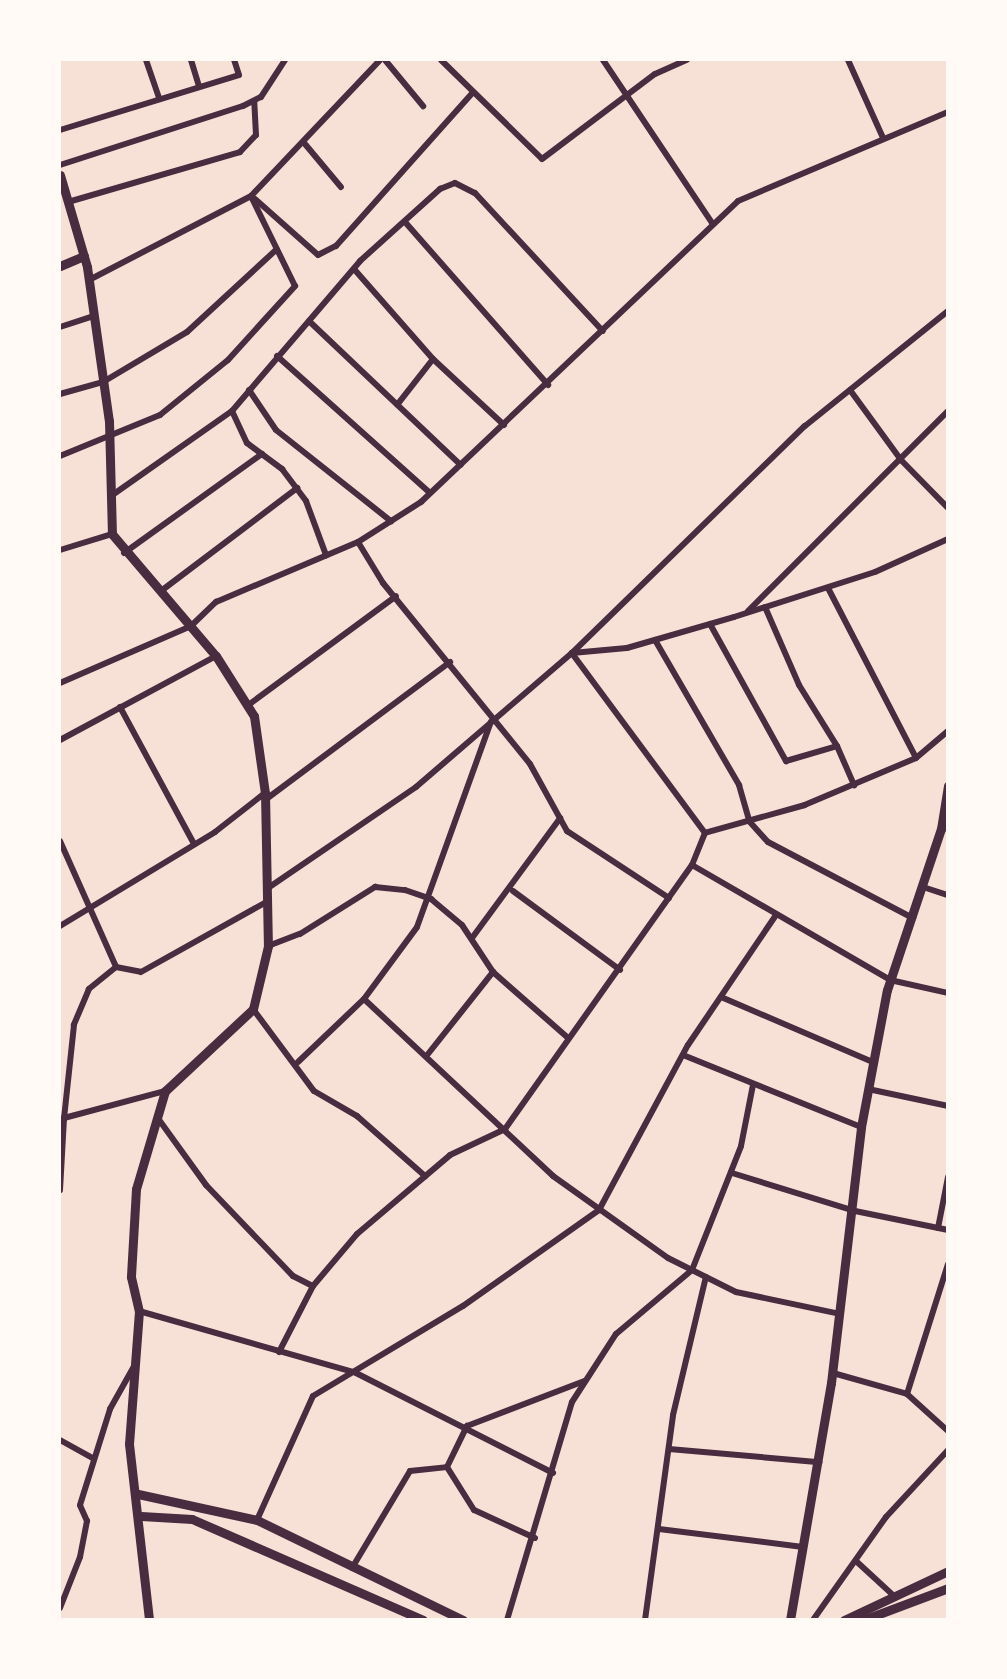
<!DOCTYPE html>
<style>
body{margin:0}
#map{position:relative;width:1007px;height:1679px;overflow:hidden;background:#f7e1d7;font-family:"Alegreya Sans",sans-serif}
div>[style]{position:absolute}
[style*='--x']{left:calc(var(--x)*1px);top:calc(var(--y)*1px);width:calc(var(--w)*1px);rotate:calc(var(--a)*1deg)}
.minor>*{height:6px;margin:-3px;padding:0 3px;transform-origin:3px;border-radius:3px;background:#4a2c40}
.secondary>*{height:9px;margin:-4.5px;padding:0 4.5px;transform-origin:4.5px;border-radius:4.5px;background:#4a2c40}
span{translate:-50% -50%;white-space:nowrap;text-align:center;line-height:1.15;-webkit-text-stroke:5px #fffaf5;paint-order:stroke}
.frame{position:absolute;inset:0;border:61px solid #fffaf5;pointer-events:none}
</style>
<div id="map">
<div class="minor">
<div style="--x:146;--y:60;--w:39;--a:71"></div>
<div style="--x:191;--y:60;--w:27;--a:73"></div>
<div style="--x:385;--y:60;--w:60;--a:50.4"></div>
<div style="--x:441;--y:60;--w:141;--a:44.4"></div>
<div style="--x:542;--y:159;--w:141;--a:-37"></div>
<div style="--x:655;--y:74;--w:35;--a:-24"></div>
<div style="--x:603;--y:60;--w:196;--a:56.2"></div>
<div style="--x:848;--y:60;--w:85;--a:65.8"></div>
<div style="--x:60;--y:130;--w:187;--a:-17.1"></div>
<div style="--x:239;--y:75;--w:16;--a:-108"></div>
<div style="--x:305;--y:144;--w:56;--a:50.1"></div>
<div style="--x:60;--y:165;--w:192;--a:-17.9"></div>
<div style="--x:243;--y:106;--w:20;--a:-27"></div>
<div style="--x:261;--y:97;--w:44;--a:-57"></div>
<div style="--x:255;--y:199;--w:84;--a:41.6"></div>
<div style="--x:318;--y:255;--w:20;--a:-27"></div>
<div style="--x:336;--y:246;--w:206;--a:-48.3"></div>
<div style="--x:68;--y:202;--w:179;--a:-16.2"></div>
<div style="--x:240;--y:152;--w:23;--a:-47"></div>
<div style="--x:256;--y:135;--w:34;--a:-93"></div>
<div style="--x:405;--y:222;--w:217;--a:48.7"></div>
<div style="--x:354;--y:269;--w:120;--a:48.7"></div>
<div style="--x:433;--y:359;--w:58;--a:128"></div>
<div style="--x:89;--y:280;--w:182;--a:-27.4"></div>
<div style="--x:251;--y:196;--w:187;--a:-46.5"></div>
<div style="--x:309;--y:321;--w:209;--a:43.5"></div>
<div style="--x:60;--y:327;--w:35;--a:-18"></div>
<div style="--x:277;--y:356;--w:205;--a:41.8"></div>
<div style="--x:433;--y:359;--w:97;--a:42.9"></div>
<div style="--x:249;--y:390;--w:48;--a:56"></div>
<div style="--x:276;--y:430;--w:147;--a:38.4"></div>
<div style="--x:850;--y:390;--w:87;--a:53.9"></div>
<div style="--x:901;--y:460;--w:67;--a:45.6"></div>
<div style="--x:60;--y:394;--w:45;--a:-15.6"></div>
<div style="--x:103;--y:382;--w:98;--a:-30.8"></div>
<div style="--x:187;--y:332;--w:122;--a:-42.7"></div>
<div style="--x:232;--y:411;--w:35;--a:65"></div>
<div style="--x:247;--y:443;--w:44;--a:36.6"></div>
<div style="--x:282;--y:469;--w:40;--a:53"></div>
<div style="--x:306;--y:501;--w:58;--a:69.7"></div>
<div style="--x:60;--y:456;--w:108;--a:-22.3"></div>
<div style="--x:160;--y:415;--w:87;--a:-39"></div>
<div style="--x:228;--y:360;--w:100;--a:-47.8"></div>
<div style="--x:295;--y:286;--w:100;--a:-116.1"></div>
<div style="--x:111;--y:496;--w:148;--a:-35.1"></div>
<div style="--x:232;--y:411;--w:197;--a:-49.5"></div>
<div style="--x:360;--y:261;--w:108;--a:-42"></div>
<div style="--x:440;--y:189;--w:16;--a:-22"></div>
<div style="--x:455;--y:183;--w:22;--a:27"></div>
<div style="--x:475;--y:193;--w:188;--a:47.2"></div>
<div style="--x:358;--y:542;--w:48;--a:58.6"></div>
<div style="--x:383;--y:583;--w:233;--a:50.9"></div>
<div style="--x:530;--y:764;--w:77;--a:61.1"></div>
<div style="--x:567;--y:831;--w:122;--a:33.3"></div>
<div style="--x:60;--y:550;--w:54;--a:-17.1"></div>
<div style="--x:124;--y:553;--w:170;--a:-35.7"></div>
<div style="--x:828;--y:588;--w:191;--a:62.6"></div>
<div style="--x:916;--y:758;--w:42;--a:-40.2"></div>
<div style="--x:161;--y:591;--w:171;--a:-37.1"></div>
<div style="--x:765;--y:607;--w:85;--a:66.4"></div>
<div style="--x:799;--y:685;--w:72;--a:58.1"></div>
<div style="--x:748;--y:611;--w:283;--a:-45"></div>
<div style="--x:710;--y:624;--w:157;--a:61"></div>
<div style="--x:786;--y:761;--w:53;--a:-16.4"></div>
<div style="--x:837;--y:746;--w:43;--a:66.4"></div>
<div style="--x:655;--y:640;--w:168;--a:59.9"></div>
<div style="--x:739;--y:785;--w:37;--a:74"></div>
<div style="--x:749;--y:821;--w:28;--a:48"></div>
<div style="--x:768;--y:842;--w:164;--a:27.7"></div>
<div style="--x:60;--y:683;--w:143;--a:-23.5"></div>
<div style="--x:191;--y:626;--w:35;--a:-44"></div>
<div style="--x:216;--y:602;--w:154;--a:-22.9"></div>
<div style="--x:358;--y:542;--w:75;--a:-32.4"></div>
<div style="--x:421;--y:502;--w:437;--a:-43.5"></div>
<div style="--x:738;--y:201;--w:228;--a:-23"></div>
<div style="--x:247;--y:706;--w:185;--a:-36.4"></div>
<div style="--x:120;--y:707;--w:156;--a:61.6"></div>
<div style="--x:60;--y:740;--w:177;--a:-28.3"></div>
<div style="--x:916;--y:758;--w:121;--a:157.1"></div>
<div style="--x:805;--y:805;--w:104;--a:164.4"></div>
<div style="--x:705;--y:833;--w:224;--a:-126.5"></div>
<div style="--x:572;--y:653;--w:55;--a:-5.2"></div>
<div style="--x:627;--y:648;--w:111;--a:-16.2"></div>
<div style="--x:734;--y:617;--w:148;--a:-17.7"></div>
<div style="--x:875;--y:572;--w:80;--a:-24.3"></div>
<div style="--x:265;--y:800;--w:231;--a:-36.7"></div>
<div style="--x:60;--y:841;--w:138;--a:66"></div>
<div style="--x:116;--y:967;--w:35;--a:141"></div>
<div style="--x:89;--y:989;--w:39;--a:113"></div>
<div style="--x:74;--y:1025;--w:94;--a:96.1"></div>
<div style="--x:692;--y:865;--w:229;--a:30.1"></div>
<div style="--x:890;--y:980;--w:59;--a:12.6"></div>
<div style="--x:923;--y:887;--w:26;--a:18"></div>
<div style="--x:268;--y:888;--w:179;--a:-34.3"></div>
<div style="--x:416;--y:787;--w:206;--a:-40.7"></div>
<div style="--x:572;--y:653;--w:325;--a:-44.3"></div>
<div style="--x:805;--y:426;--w:184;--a:-38.8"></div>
<div style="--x:513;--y:891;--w:133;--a:36.4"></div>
<div style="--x:60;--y:926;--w:181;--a:-31.2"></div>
<div style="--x:215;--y:832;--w:63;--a:-38"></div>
<div style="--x:472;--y:938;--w:149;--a:-53.7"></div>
<div style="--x:268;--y:946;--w:34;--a:-21"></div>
<div style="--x:300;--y:934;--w:89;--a:-32.1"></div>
<div style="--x:375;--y:887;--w:30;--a:6"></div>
<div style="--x:405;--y:890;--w:28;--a:19"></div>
<div style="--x:431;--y:899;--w:40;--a:40"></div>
<div style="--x:462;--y:925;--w:56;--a:56.6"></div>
<div style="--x:493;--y:972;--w:100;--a:41.3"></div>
<div style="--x:116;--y:967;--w:25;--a:11"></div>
<div style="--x:141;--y:972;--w:145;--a:-29.2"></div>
<div style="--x:721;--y:997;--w:165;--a:23.2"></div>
<div style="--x:364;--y:999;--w:259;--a:43.1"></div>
<div style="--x:553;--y:1176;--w:141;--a:35.5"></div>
<div style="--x:668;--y:1258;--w:76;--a:26.6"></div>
<div style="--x:736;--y:1292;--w:106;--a:11.9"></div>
<div style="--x:253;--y:1009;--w:102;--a:53.4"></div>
<div style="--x:314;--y:1091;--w:50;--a:30.2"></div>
<div style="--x:357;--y:1116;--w:91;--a:41.4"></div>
<div style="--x:428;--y:1054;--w:105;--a:-51.6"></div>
<div style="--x:683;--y:1055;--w:192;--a:22"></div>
<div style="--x:298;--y:1062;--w:91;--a:-43.7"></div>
<div style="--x:364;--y:999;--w:89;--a:-53.6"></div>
<div style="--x:417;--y:927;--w:218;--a:-70.2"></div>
<div style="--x:868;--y:1089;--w:82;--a:12"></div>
<div style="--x:157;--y:1117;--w:84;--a:54.2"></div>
<div style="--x:206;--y:1185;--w:126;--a:46.3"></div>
<div style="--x:293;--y:1276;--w:22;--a:27"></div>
<div style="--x:732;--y:1173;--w:129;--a:17.2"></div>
<div style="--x:855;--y:1211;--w:95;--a:11.5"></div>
<div style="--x:60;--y:1190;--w:72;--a:-86.8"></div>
<div style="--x:64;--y:1118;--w:105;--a:-15"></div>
<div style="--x:938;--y:1228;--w:52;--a:-78.9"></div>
<div style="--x:139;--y:1311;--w:226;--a:15.9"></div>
<div style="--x:356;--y:1373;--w:221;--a:26.9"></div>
<div style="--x:279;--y:1352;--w:74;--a:-62.7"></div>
<div style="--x:313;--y:1286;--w:68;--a:-49.8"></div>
<div style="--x:357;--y:1234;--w:122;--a:-40.3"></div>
<div style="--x:450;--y:1155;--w:61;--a:-25.3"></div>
<div style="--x:505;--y:1129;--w:324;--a:-54.7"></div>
<div style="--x:692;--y:865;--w:35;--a:-68"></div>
<div style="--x:833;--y:1373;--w:77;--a:15.8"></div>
<div style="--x:907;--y:1394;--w:55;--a:42.1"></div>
<div style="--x:907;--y:1394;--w:136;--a:-72.5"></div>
<div style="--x:60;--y:1440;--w:39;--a:29"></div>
<div style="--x:669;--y:1449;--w:151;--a:5"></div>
<div style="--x:257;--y:1520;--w:136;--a:-65.7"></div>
<div style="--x:313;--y:1396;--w:175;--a:-31"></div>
<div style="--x:463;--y:1306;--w:166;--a:-35.2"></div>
<div style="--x:599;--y:1210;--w:187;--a:-61.7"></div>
<div style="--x:688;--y:1045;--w:157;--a:-55.9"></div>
<div style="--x:659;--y:1529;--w:145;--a:7.1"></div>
<div style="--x:535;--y:1538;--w:67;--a:-155.3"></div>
<div style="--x:474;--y:1510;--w:51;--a:-122.1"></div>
<div style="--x:447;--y:1467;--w:46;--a:-64"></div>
<div style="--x:467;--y:1426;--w:125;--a:-21"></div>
<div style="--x:856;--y:1561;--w:50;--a:42.6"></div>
<div style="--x:352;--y:1568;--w:113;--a:-59.1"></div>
<div style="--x:410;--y:1471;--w:37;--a:-6"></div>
<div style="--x:60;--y:1608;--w:55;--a:-68.6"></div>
<div style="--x:80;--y:1557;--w:37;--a:-79"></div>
<div style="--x:87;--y:1521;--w:17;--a:-114"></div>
<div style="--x:80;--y:1505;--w:101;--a:-72.6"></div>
<div style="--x:110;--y:1409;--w:47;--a:-60.7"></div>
<div style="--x:507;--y:1620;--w:227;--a:-73.4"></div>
<div style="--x:572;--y:1402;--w:81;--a:-57.1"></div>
<div style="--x:616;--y:1334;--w:99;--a:-40.1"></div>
<div style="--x:692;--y:1270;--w:133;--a:-68.4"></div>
<div style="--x:741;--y:1146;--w:62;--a:-78.9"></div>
<div style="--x:645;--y:1620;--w:207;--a:-82.2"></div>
<div style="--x:673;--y:1415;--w:142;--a:-76.6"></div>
<div style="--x:813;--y:1620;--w:126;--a:-54.7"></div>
<div style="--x:886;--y:1517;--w:91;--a:-47.2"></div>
</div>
<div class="secondary">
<div style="--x:60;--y:175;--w:96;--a:73.6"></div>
<div style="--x:87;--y:267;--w:156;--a:81.9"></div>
<div style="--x:109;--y:421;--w:113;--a:88.5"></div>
<div style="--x:112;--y:534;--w:160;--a:49.6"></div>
<div style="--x:216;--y:656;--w:71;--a:57.7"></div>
<div style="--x:254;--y:716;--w:78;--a:81.9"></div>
<div style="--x:265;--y:793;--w:153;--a:88.9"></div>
<div style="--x:268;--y:946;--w:65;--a:103.4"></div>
<div style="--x:253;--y:1009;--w:120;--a:137"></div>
<div style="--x:165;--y:1091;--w:102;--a:106.5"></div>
<div style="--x:136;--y:1189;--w:88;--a:93.3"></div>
<div style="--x:131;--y:1277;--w:35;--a:77"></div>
<div style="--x:139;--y:1311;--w:133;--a:94.3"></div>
<div style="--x:129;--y:1444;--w:177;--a:83.5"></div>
<div style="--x:60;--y:266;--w:26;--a:-23"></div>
<div style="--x:138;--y:1494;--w:122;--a:12.3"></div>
<div style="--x:257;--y:1520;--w:229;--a:25.9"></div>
<div style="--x:141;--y:1516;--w:51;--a:3.4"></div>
<div style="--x:192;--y:1519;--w:252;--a:23.6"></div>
<div style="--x:790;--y:1620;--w:241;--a:-80.2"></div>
<div style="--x:831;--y:1383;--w:258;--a:-83.3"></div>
<div style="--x:861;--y:1127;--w:139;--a:-79.3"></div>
<div style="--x:887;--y:990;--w:170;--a:-71.5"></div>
<div style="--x:941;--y:829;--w:44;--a:-80.8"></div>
<div style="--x:844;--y:1620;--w:115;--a:-25.2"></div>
<div style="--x:863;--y:1620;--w:91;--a:-20.6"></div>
</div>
<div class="frame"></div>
</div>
